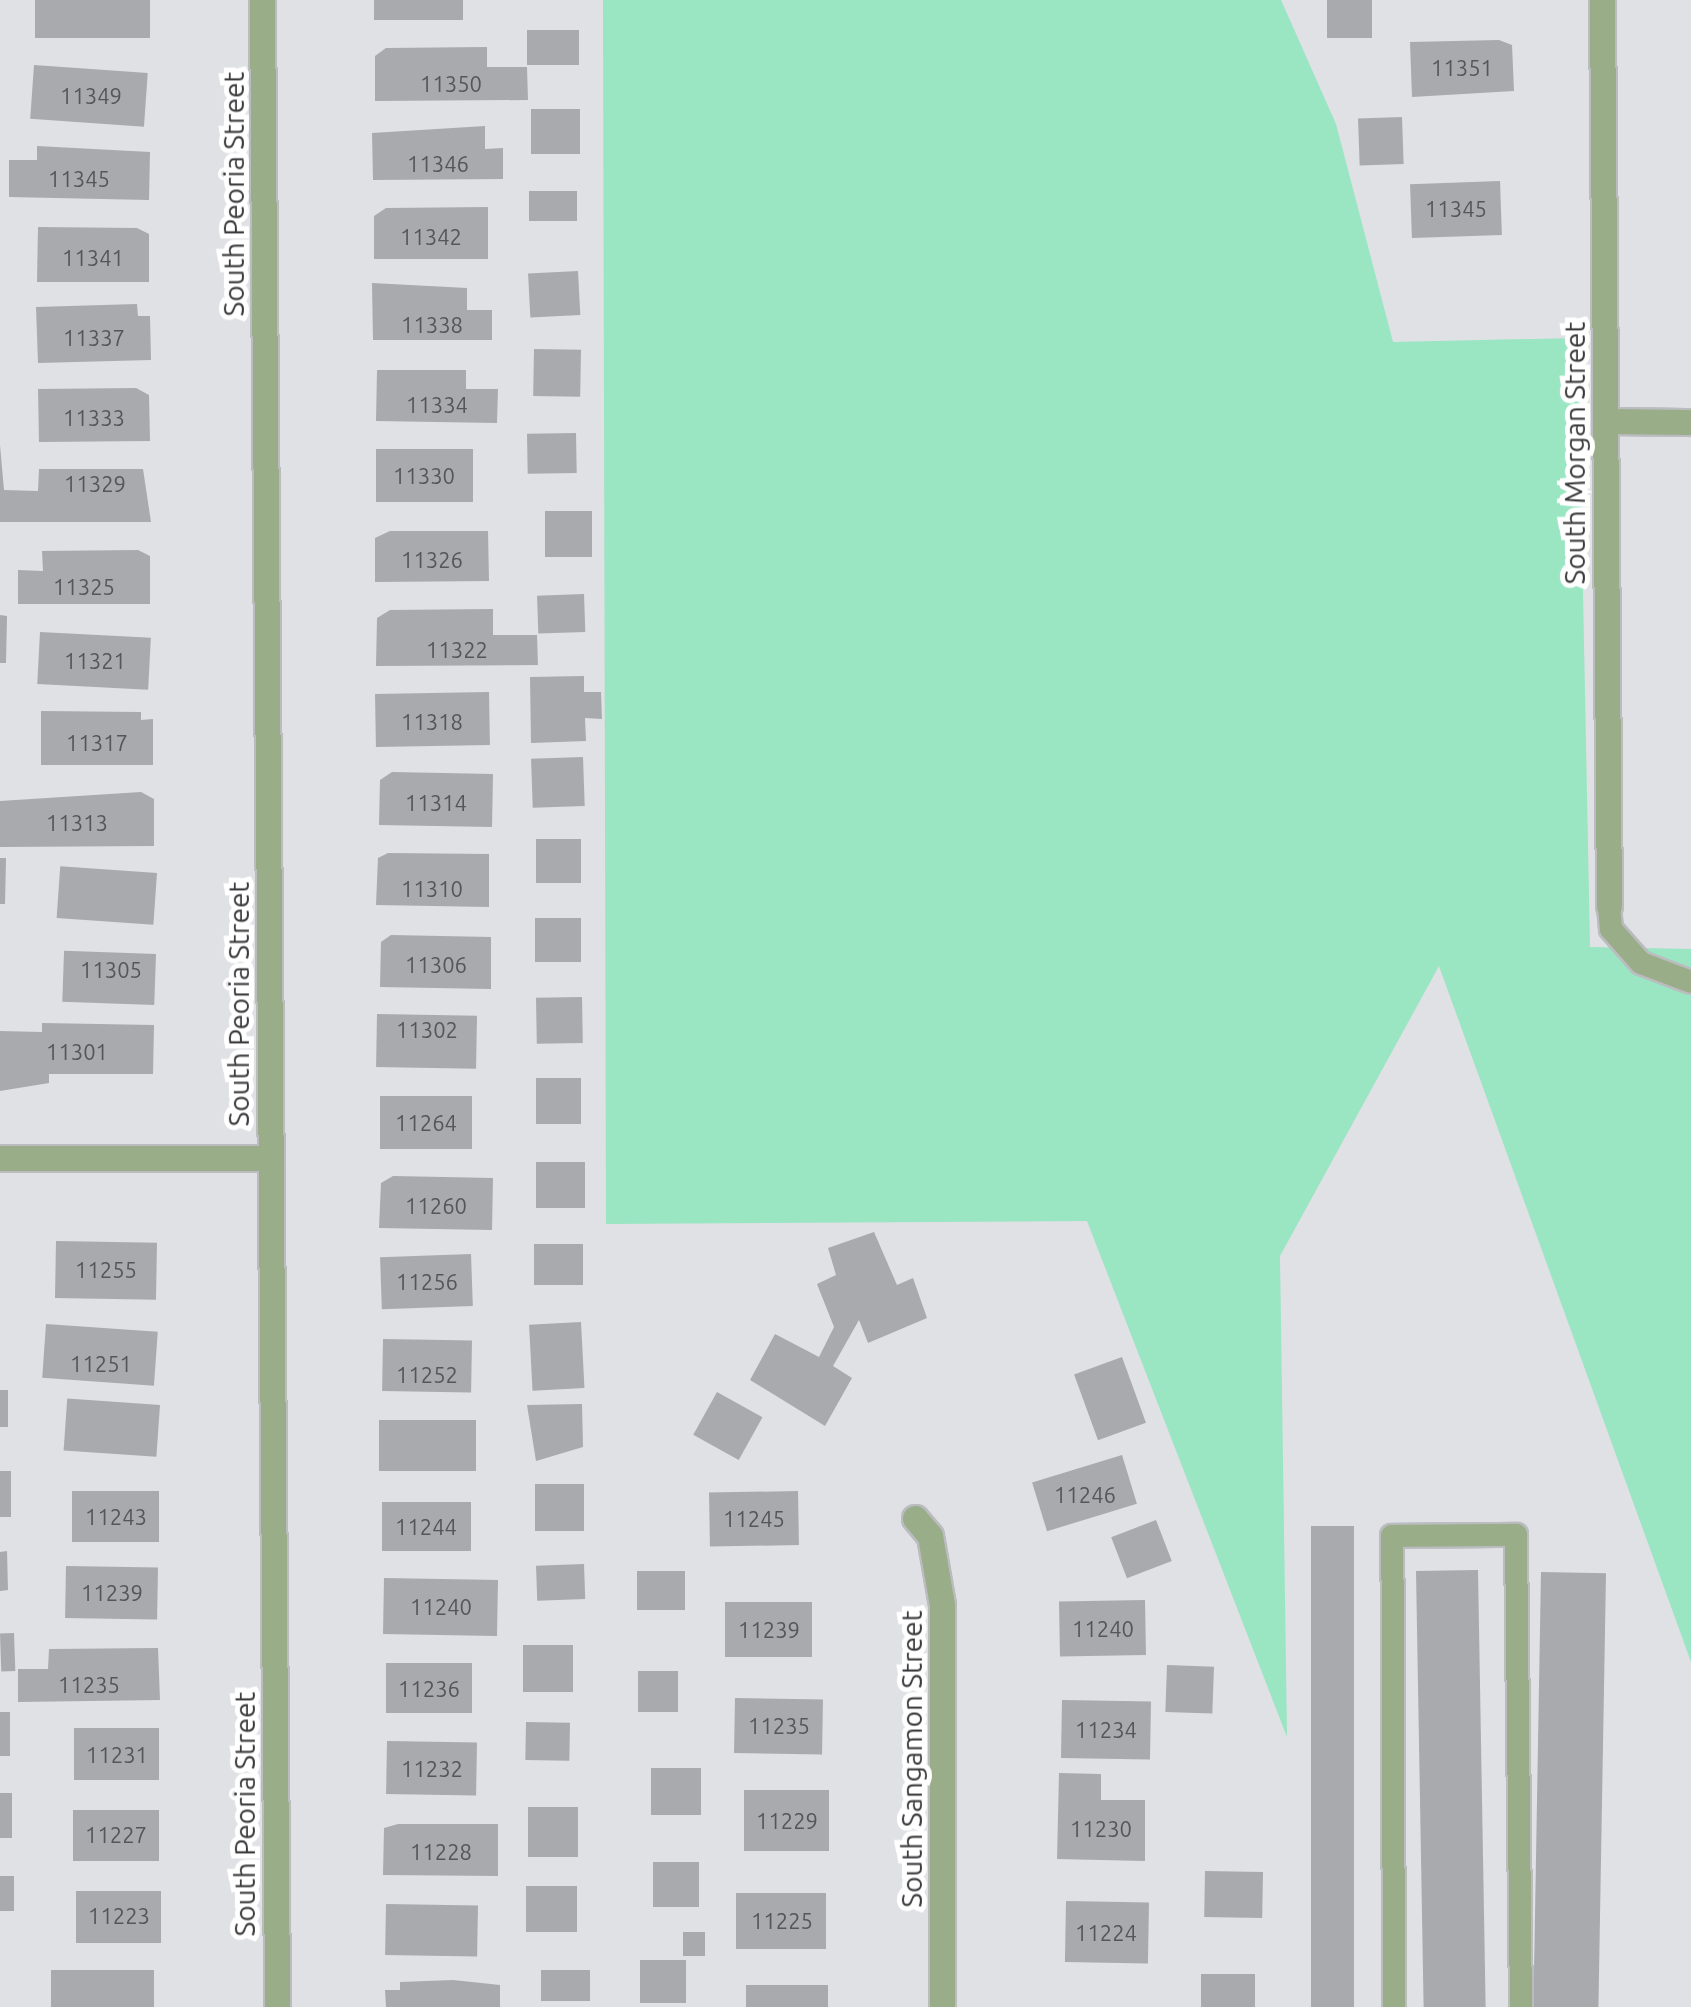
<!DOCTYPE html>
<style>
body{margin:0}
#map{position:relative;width:1691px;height:2007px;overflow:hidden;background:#dfe1e5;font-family:Ubuntu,sans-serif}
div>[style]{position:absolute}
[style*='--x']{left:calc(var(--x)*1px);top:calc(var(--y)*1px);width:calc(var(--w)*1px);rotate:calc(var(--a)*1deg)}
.green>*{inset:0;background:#9ae5c2}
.building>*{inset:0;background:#a8aaae;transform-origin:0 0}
.roads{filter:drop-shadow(2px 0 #bbbcc0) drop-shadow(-2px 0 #bbbcc0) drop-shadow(0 2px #bbbcc0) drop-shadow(0 -2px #bbbcc0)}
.service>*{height:22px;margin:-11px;padding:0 11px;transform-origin:11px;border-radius:11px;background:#98ad88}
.minor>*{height:25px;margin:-12.5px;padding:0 12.5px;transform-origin:12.5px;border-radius:12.5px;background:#98ad88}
span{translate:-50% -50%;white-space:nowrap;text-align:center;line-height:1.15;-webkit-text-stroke:10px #fff;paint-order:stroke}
.number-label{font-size:22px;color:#565658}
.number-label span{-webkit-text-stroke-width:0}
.street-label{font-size:28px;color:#3a3a3c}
</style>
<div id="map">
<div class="green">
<div style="clip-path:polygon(603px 0,1281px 0,1336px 124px,1393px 342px,1578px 338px,1590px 947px,1691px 949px,1691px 1662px,1439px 966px,1280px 1256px,1287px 1737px,1087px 1221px,606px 1224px)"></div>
</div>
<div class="building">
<div style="left:35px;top:0;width:115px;height:38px"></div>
<div style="left:374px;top:0;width:89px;height:20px"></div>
<div style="left:1327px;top:0;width:45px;height:38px"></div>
<div style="left:579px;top:30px;width:35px;height:52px;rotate:90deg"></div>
<div style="clip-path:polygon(1499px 40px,1512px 45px,1514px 91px,1412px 97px,1410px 42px)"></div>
<div style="clip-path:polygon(487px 47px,487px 67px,527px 67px,528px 100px,375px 101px,375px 56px,386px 48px)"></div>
<div style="left:34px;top:65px;width:114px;height:54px;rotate:4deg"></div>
<div style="left:531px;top:109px;width:49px;height:45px"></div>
<div style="left:1402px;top:117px;width:47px;height:44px;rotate:88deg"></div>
<div style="clip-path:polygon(485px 126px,485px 149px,503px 148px,503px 179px,373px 180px,372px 133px)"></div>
<div style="clip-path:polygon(37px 146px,150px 152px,149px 200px,9px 197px,9px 160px,37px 160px)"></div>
<div style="left:1500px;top:181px;width:54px;height:90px;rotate:88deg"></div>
<div style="left:529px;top:191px;width:48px;height:30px"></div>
<div style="clip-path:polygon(488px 207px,488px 259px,374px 259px,374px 216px,386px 208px)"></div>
<div style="clip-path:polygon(38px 227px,137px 228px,149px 234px,149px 282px,37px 282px)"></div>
<div style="left:578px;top:271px;width:44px;height:50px;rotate:87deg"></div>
<div style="clip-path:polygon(372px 283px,467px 288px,467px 310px,492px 310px,492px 340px,373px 340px)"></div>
<div style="clip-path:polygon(137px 304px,138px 316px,150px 316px,151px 360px,38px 363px,36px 307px)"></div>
<div style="left:534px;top:349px;width:47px;height:47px;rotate:1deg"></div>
<div style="clip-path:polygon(377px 370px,466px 370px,466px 389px,498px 389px,497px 423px,376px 421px)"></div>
<div style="clip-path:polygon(136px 388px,149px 395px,150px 441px,39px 442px,38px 389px)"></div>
<div style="left:576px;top:433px;width:40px;height:49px;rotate:89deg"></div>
<div style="clip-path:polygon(0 445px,4px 490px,38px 491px,39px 469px,143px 469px,151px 522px,0 522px)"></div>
<div style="left:473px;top:449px;width:53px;height:97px;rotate:90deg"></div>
<div style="left:545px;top:511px;width:47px;height:46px"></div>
<div style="clip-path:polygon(390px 531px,488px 531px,489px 581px,375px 582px,375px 538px)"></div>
<div style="clip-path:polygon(138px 550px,150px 556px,150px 604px,18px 604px,18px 570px,43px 571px,42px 551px)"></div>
<div style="left:584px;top:594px;width:38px;height:47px;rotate:88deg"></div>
<div style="clip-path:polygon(493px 609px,493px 635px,537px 635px,538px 665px,376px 666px,377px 618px,390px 610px)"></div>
<div style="clip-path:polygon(0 615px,7px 616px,6px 663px,0 663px)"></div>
<div style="left:40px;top:632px;width:111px;height:52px;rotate:3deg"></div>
<div style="clip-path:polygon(584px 676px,584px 692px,601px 692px,602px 719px,585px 718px,586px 741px,531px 743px,530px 677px)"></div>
<div style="left:489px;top:692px;width:53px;height:114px;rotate:89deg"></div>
<div style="clip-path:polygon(41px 711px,141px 712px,141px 720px,153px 719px,153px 765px,41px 765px)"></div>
<div style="left:583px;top:757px;width:49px;height:52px;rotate:88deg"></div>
<div style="clip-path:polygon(392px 772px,493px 774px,492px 827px,379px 825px,380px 780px)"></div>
<div style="clip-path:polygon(141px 792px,154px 799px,154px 846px,0 847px,0 801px)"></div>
<div style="left:536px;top:839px;width:45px;height:44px"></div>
<div style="clip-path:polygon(388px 853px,489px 854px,489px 907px,376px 905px,378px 858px)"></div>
<div style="clip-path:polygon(0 858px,6px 858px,5px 904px,0 904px)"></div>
<div style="left:157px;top:873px;width:52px;height:97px;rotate:94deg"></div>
<div style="left:535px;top:918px;width:46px;height:44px"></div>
<div style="clip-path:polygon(391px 935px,491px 937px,491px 989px,380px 987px,381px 942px)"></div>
<div style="left:156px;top:954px;width:51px;height:92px;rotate:92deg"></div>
<div style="left:582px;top:997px;width:46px;height:46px;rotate:89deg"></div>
<div style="left:377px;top:1014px;width:100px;height:53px;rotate:1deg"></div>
<div style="clip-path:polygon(42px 1023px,154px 1025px,153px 1074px,49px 1074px,49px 1083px,0 1091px,0 1031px,42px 1032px)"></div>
<div style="left:536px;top:1078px;width:45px;height:46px"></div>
<div style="left:472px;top:1096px;width:53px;height:92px;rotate:90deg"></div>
<div style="left:536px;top:1162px;width:49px;height:46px"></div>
<div style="clip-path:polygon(393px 1176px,493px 1178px,492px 1230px,379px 1228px,381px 1183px)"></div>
<div style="clip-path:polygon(874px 1232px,897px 1285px,913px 1278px,927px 1318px,868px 1343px,859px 1320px,833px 1366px,852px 1378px,825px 1426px,750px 1380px,775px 1334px,819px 1357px,834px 1327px,817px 1284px,836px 1275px,828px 1248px)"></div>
<div style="left:56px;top:1241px;width:101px;height:57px;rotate:1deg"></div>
<div style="left:534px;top:1244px;width:49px;height:41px"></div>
<div style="left:471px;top:1254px;width:52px;height:91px;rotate:88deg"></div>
<div style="left:581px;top:1322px;width:66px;height:52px;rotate:87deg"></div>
<div style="left:46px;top:1324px;width:112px;height:54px;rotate:4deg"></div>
<div style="left:383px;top:1339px;width:89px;height:52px;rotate:1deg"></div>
<div style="left:1122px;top:1357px;width:70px;height:51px;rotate:70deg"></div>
<div style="left:0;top:1390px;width:8px;height:37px"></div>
<div style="left:717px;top:1392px;width:52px;height:49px;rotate:29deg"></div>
<div style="clip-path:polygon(582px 1404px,583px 1447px,536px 1461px,527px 1405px)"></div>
<div style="left:160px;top:1405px;width:52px;height:93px;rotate:94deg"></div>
<div style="left:476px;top:1420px;width:51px;height:97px;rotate:90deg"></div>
<div style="left:1122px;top:1455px;width:51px;height:94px;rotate:73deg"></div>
<div style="left:0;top:1471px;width:11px;height:46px"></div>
<div style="left:535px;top:1484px;width:49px;height:47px"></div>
<div style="left:72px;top:1491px;width:87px;height:51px"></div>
<div style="left:798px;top:1491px;width:54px;height:89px;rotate:89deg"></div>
<div style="left:382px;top:1502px;width:89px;height:49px"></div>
<div style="left:1156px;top:1520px;width:44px;height:48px;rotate:69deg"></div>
<div style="left:1354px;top:1526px;width:481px;height:43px;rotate:90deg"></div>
<div style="clip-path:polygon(7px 1551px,8px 1590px,0 1591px,0 1552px)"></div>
<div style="left:584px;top:1564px;width:35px;height:48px;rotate:88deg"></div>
<div style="left:66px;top:1566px;width:92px;height:52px;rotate:1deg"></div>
<div style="left:1478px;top:1570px;width:437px;height:62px;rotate:89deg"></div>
<div style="left:637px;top:1571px;width:48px;height:39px"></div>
<div style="left:1541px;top:1572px;width:65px;height:435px;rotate:1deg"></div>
<div style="left:384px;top:1578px;width:114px;height:56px;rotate:1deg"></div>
<div style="left:1145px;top:1600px;width:55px;height:86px;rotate:89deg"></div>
<div style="left:812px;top:1602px;width:55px;height:87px;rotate:90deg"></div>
<div style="left:14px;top:1633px;width:38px;height:14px;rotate:88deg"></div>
<div style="left:523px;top:1645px;width:50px;height:47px"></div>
<div style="clip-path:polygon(158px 1648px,160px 1700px,18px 1702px,18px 1669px,48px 1669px,49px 1649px)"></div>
<div style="left:472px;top:1663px;width:50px;height:86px;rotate:90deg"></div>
<div style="left:1167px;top:1665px;width:47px;height:47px;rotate:2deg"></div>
<div style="left:638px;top:1671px;width:40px;height:41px"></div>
<div style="left:735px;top:1698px;width:88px;height:55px;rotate:1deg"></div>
<div style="left:1062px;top:1700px;width:89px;height:58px;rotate:1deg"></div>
<div style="left:0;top:1712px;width:10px;height:44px"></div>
<div style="left:526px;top:1722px;width:44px;height:38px;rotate:1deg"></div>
<div style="left:159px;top:1728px;width:52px;height:85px;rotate:90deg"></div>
<div style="left:387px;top:1741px;width:90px;height:53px;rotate:1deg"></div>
<div style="left:701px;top:1768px;width:47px;height:50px;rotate:90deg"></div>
<div style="clip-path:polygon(1059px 1773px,1101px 1774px,1101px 1800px,1145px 1800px,1145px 1861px,1057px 1859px)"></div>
<div style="left:829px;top:1790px;width:61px;height:85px;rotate:90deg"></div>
<div style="left:0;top:1793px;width:12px;height:45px"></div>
<div style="left:578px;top:1807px;width:50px;height:50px;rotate:90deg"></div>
<div style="left:73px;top:1810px;width:86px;height:51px"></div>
<div style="clip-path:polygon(398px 1824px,498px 1824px,498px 1876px,383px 1875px,384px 1828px)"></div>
<div style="left:653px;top:1862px;width:46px;height:45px"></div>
<div style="left:1205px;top:1871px;width:58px;height:46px;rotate:1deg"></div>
<div style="left:0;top:1876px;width:14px;height:35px"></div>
<div style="left:577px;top:1886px;width:46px;height:51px;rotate:90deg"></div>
<div style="left:76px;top:1891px;width:85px;height:52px"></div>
<div style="left:736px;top:1893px;width:90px;height:56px"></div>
<div style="left:1066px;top:1901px;width:83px;height:61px;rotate:1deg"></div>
<div style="left:386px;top:1904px;width:92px;height:51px;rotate:1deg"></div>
<div style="left:683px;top:1932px;width:22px;height:24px"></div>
<div style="left:640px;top:1960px;width:46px;height:43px"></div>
<div style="left:51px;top:1970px;width:103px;height:37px"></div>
<div style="left:590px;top:1970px;width:31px;height:49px;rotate:90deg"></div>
<div style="left:1201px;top:1974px;width:54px;height:33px"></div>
<div style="clip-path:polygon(453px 1980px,500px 1985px,500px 2007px,386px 2007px,385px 1990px,400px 1990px,400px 1982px)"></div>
<div style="left:828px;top:1985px;width:22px;height:82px;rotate:90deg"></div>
</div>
<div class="roads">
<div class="service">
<div style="--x:1609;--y:906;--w:23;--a:85"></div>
<div style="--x:1611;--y:929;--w:45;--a:48.6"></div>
<div style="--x:1641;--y:963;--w:53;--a:20.8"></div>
<div style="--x:1394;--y:2007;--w:471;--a:-90.2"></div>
<div style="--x:1392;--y:1536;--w:124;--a:-0.5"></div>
<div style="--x:1516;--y:1535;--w:472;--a:89.4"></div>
</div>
<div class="minor">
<div style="--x:262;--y:0;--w:2007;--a:89.57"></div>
<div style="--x:1602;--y:0;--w:906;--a:89.56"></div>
<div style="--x:1605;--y:421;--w:86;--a:0.7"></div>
<div style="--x:0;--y:1158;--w:270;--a:0"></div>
<div style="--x:915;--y:1518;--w:23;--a:50"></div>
<div style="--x:930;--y:1536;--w:70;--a:80.1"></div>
<div style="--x:942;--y:1605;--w:402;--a:90"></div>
</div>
</div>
<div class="number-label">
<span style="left:1462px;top:68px">11351</span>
<span style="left:451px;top:84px">11350</span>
<span style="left:91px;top:96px">11349</span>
<span style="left:438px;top:164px">11346</span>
<span style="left:79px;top:179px">11345</span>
<span style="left:1456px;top:209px">11345</span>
<span style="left:431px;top:237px">11342</span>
<span style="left:93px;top:258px">11341</span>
<span style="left:432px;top:325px">11338</span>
<span style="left:94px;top:338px">11337</span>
<span style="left:437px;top:405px">11334</span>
<span style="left:94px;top:418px">11333</span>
<span style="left:424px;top:476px">11330</span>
<span style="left:95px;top:484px">11329</span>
<span style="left:432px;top:560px">11326</span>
<span style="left:84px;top:587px">11325</span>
<span style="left:457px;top:650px">11322</span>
<span style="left:95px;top:661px">11321</span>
<span style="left:432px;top:722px">11318</span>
<span style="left:97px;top:743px">11317</span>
<span style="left:436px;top:803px">11314</span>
<span style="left:77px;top:823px">11313</span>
<span style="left:432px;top:889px">11310</span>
<span style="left:436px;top:965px">11306</span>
<span style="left:111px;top:970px">11305</span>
<span style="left:427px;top:1030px">11302</span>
<span style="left:77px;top:1052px">11301</span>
<span style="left:426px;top:1123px">11264</span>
<span style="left:436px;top:1206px">11260</span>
<span style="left:106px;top:1270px">11255</span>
<span style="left:427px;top:1282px">11256</span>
<span style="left:101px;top:1364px">11251</span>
<span style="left:427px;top:1375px">11252</span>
<span style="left:1085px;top:1495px">11246</span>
<span style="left:116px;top:1517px">11243</span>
<span style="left:754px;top:1519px">11245</span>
<span style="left:426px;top:1527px">11244</span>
<span style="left:112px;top:1593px">11239</span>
<span style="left:441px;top:1607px">11240</span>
<span style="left:1103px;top:1629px">11240</span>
<span style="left:769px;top:1630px">11239</span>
<span style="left:89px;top:1685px">11235</span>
<span style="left:429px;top:1689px">11236</span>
<span style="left:779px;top:1726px">11235</span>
<span style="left:1106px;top:1730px">11234</span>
<span style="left:117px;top:1755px">11231</span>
<span style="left:432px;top:1769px">11232</span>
<span style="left:787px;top:1821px">11229</span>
<span style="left:1101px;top:1829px">11230</span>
<span style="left:116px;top:1835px">11227</span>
<span style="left:441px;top:1852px">11228</span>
<span style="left:119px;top:1916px">11223</span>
<span style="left:782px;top:1921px">11225</span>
<span style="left:1106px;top:1933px">11224</span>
</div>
<div class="street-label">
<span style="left:234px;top:194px;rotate:-90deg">South Peoria Street</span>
<span style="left:1575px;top:453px;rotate:-90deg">South Morgan Street</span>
<span style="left:239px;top:1004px;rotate:-90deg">South Peoria Street</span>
<span style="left:912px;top:1759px;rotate:-90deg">South Sangamon Street</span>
<span style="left:245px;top:1814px;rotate:-90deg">South Peoria Street</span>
</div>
</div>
